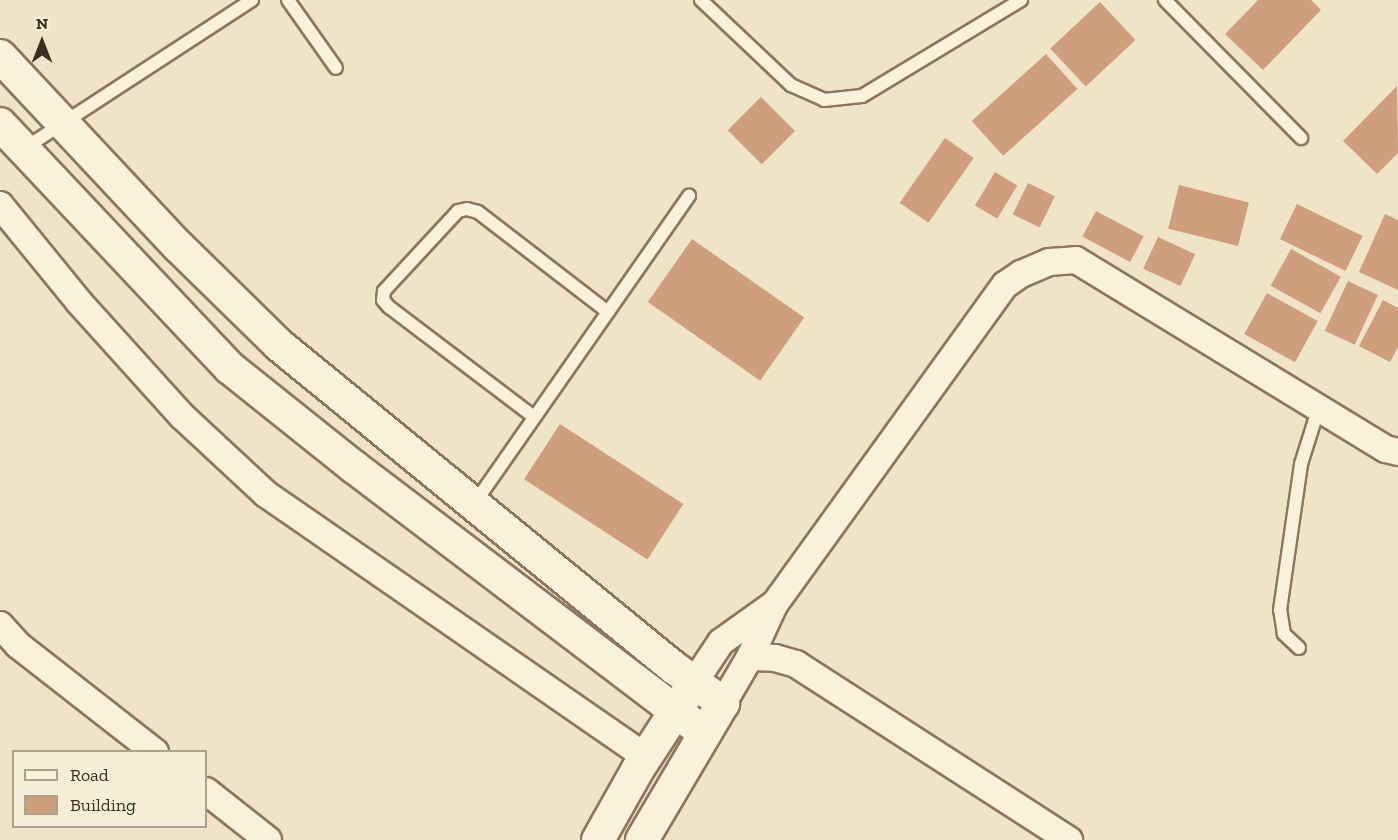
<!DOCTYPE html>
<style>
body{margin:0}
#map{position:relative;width:1398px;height:840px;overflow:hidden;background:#f0e4c8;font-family:"Zilla Slab",serif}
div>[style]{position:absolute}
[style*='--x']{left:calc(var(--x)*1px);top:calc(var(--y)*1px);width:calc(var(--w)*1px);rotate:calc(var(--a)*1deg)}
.building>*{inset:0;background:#cf9f7d;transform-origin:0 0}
.roads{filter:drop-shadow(2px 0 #8d765c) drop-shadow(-2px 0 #8d765c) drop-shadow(0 2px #8d765c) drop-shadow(0 -2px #8d765c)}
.service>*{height:12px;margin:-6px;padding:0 6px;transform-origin:6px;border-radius:6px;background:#faf1dc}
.minor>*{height:26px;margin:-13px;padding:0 13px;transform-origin:13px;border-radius:13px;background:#faf1dc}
.tertiary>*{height:32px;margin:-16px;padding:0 16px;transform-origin:16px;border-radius:16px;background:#faf1dc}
span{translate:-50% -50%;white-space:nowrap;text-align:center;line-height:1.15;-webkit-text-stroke:4.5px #f7eed8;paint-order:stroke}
.legend{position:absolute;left:12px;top:750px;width:195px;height:78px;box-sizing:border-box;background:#f7eed8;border:2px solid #ada18e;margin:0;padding:8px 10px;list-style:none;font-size:18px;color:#3d2e20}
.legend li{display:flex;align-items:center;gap:12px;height:30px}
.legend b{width:30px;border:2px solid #ada18e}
.north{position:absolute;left:12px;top:12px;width:60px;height:60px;-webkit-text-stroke:4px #f7eed8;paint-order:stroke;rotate:0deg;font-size:16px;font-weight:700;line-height:24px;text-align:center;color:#3d2e20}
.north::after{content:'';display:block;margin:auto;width:21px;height:27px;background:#3d2e20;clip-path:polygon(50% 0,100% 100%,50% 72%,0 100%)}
</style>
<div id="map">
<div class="building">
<div style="clip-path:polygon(1258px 0,1311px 0,1321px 10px,1263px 70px,1225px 34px)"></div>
<div style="left:1100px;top:2px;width:52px;height:68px;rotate:47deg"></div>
<div style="left:1046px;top:54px;width:47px;height:100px;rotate:48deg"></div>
<div style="clip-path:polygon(1397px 86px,1398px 153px,1377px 174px,1343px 141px)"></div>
<div style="left:761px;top:97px;width:48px;height:47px;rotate:45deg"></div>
<div style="left:945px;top:138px;width:35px;height:79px;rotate:35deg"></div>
<div style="left:995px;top:172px;width:26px;height:39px;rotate:31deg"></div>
<div style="left:1028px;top:183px;width:30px;height:35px;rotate:26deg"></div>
<div style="left:1179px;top:185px;width:72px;height:45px;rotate:14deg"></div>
<div style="left:1297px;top:204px;width:73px;height:39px;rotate:26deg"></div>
<div style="left:1096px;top:211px;width:54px;height:29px;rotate:28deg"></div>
<div style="clip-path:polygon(1385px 214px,1398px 220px,1398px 290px,1359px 272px)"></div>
<div style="left:1158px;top:237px;width:41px;height:35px;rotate:25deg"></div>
<div style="left:692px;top:239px;width:137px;height:77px;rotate:35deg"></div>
<div style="left:1291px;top:249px;width:57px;height:42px;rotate:29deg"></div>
<div style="left:1348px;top:281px;width:33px;height:55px;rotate:25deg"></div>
<div style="left:1267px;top:293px;width:58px;height:47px;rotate:29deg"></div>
<div style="clip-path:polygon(1383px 300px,1398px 308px,1398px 347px,1390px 362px,1359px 346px)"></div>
<div style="left:560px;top:424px;width:147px;height:66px;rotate:33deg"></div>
</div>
<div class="roads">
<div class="service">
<div style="--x:288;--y:0;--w:83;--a:54.8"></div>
<div style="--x:701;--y:0;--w:124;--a:43.4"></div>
<div style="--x:791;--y:85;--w:36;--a:24"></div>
<div style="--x:824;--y:100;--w:38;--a:-6"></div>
<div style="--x:862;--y:96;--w:186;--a:-31.1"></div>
<div style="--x:1165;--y:0;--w:194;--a:45.4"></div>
<div style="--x:25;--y:148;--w:271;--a:-33.1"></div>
<div style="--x:534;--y:417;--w:182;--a:-142.8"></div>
<div style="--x:389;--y:307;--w:9;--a:-131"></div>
<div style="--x:383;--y:300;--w:9;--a:-84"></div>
<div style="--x:384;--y:291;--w:109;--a:-47.2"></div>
<div style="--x:458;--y:211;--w:9;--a:-13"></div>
<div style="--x:467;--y:209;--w:11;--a:15"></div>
<div style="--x:478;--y:212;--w:164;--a:37.6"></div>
<div style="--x:474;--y:504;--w:376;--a:-55.1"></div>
<div style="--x:1299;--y:648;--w:21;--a:-137"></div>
<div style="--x:1284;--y:634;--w:24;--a:-99"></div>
<div style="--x:1280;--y:610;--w:148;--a:-81.8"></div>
<div style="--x:1301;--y:464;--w:60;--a:-72.5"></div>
</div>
<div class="minor">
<div style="--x:0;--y:205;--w:125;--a:50.8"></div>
<div style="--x:79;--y:302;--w:154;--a:47.9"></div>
<div style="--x:182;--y:416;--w:115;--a:42.9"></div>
<div style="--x:266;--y:494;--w:462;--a:34.7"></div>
<div style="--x:0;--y:625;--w:27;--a:48"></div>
<div style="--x:18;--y:645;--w:174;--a:38"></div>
<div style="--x:750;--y:657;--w:25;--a:2"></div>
<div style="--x:775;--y:658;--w:22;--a:16"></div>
<div style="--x:796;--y:664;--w:325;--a:32.8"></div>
<div style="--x:695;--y:681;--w:47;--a:-56.3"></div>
<div style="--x:721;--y:642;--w:64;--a:-35.4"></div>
<div style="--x:723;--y:703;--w:53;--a:-59.6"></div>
<div style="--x:750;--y:657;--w:57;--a:-65.2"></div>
<div style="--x:774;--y:605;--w:395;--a:-54.2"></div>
<div style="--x:1005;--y:285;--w:19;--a:-35"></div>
<div style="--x:1021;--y:274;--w:30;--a:-23"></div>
<div style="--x:1049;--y:262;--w:27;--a:-4"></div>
<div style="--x:1076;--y:260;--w:363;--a:31.4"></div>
<div style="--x:1386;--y:449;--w:12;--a:14"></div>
<div style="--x:206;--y:791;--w:79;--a:38.3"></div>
</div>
<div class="tertiary">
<div style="--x:0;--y:56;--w:260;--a:46.9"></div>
<div style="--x:178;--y:246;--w:141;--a:44.4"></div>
<div style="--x:279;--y:345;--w:509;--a:39.26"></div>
<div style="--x:673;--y:667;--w:62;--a:35.8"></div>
<div style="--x:723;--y:703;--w:159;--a:120.6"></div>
<div style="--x:0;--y:124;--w:335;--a:46.7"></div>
<div style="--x:230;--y:368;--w:159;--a:38.6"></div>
<div style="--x:354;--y:467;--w:440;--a:37.2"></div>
<div style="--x:598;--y:840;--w:81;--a:-60.6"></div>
<div style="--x:638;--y:769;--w:88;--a:-57"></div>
</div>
</div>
<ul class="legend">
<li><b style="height:8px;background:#faf1dc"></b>Road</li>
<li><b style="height:16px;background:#cf9f7d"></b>Building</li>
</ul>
<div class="north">N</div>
</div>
